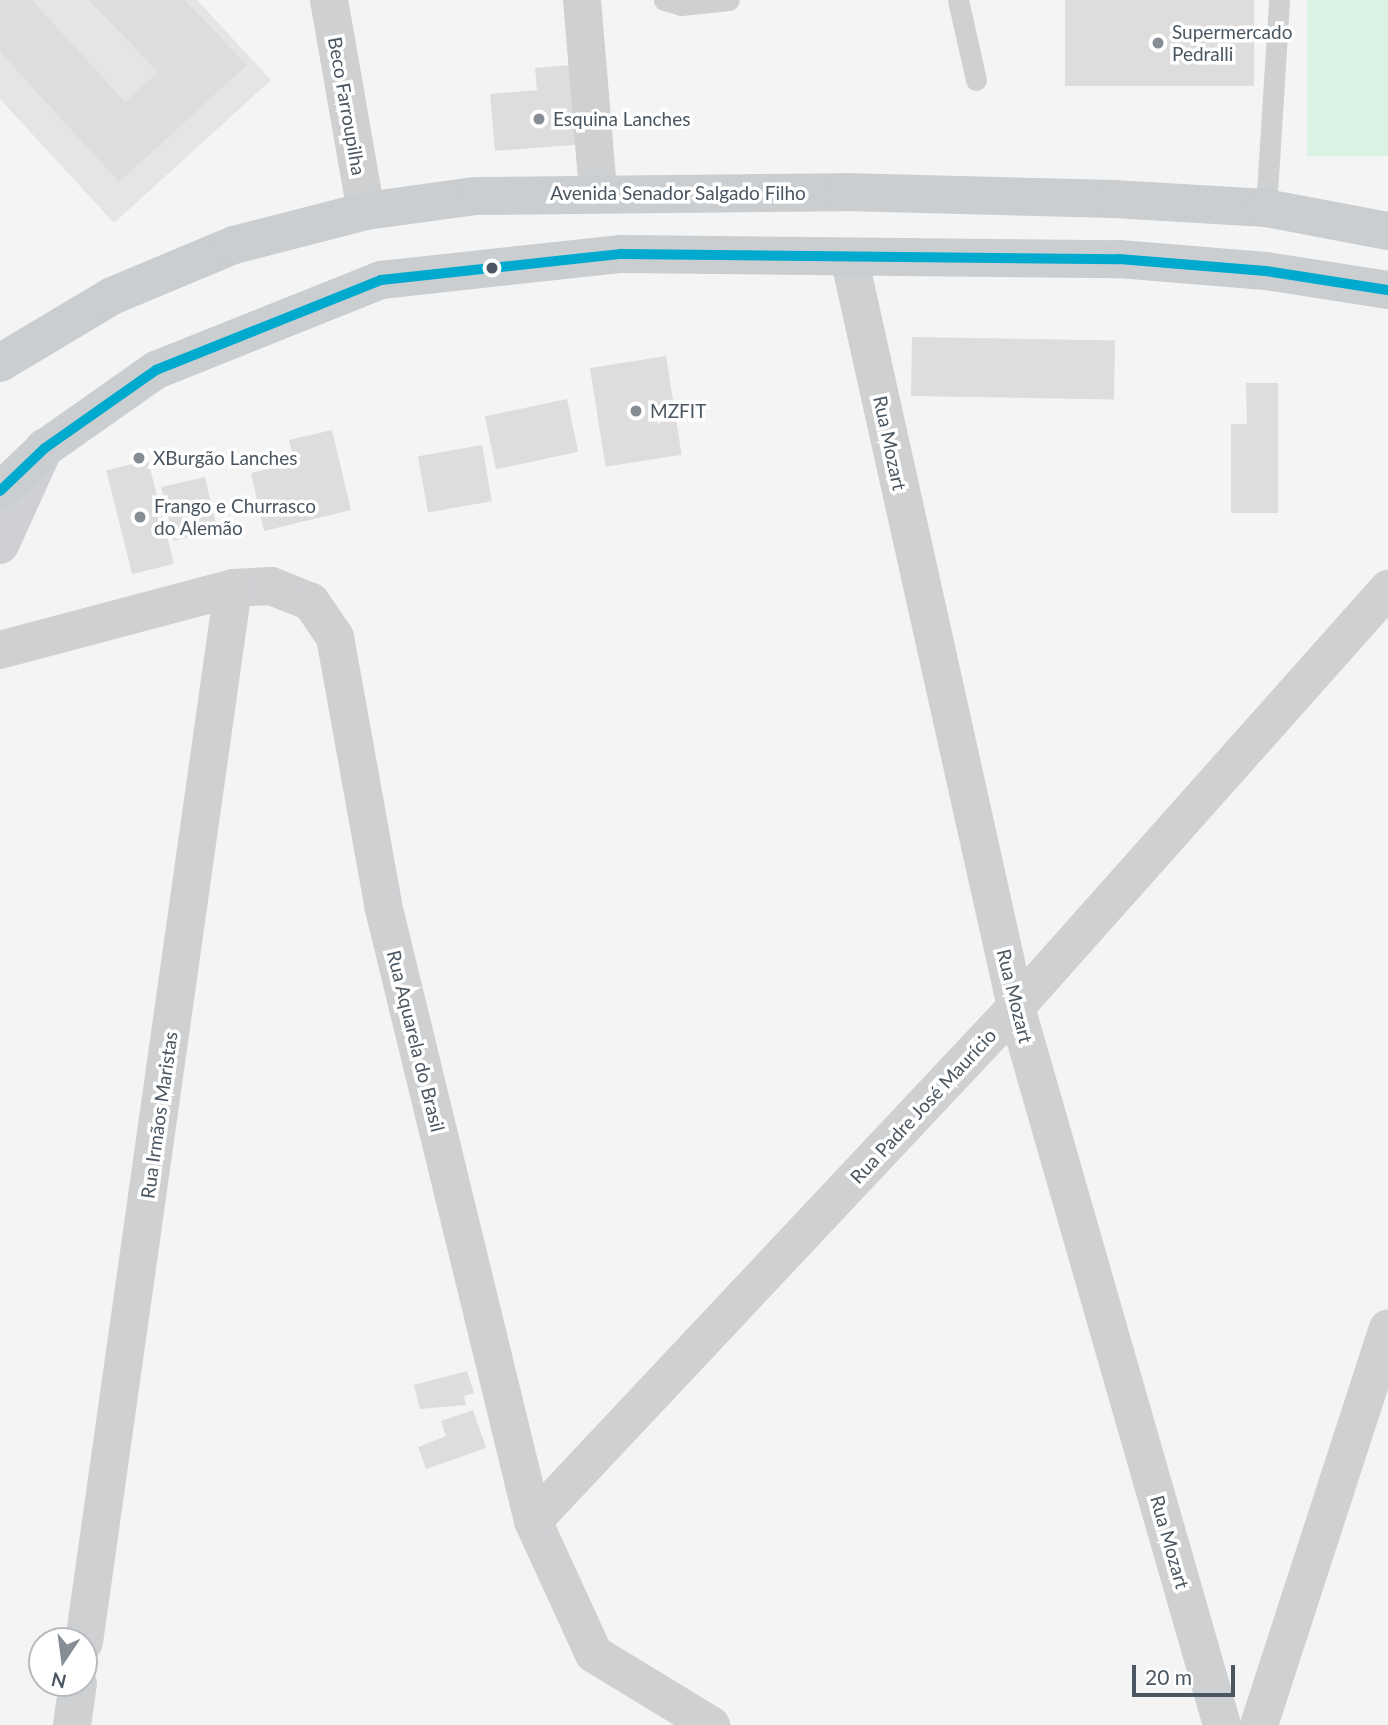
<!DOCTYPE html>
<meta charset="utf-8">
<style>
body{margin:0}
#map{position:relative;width:1388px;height:1725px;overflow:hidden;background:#f4f4f4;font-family:Lato,sans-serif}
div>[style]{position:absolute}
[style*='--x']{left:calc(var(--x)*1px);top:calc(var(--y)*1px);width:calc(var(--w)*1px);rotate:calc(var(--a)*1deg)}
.education>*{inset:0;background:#e6e5e6}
.green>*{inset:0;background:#d9f2e3;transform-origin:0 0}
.building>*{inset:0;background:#ddddde;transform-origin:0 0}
.service>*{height:21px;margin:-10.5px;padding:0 10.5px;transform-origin:10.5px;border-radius:10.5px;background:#ced0d2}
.minor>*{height:38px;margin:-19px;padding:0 19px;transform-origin:19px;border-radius:19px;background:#ced0d2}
.secondary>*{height:38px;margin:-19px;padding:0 19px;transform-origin:19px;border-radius:19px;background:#ced0d4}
.primary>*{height:38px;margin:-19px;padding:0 19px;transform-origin:19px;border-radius:19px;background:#caced1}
.bus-1>*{height:10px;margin:-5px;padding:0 5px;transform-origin:5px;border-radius:5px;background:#00a9ce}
.dots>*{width:19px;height:19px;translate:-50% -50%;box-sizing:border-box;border:4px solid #fff;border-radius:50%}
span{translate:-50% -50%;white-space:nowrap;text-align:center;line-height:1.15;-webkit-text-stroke:7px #fff;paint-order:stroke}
.poi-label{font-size:19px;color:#4a5661}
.left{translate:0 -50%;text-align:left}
.street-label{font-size:19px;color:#4a5661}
.north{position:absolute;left:28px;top:1627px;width:70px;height:70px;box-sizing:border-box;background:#fff;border:2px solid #b7bbc0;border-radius:50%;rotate:193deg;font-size:19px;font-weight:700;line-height:28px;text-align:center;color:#4a5661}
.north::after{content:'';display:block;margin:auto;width:24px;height:32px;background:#868d94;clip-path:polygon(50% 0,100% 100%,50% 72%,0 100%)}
.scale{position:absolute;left:1132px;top:1665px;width:103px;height:32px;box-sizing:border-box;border:4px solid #4a5661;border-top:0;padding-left:9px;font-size:21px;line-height:24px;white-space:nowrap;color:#4a5661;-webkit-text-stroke:5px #fff;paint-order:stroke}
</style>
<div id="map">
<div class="education">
<div style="clip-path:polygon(0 0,197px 0,271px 80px,114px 223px,0 99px)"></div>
</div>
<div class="green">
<div style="left:1307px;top:0;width:81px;height:156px"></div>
</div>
<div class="building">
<div style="clip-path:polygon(0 0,32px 0,125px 102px,158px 72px,89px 0,185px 0,247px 65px,119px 182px,0 52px)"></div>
<div style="left:1065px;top:0;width:189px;height:86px"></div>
<div style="clip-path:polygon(581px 64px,587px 144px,495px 151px,490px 94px,537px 90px,535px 68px)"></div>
<div style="left:912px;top:337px;width:203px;height:59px;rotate:1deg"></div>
<div style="left:666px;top:356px;width:100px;height:77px;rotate:81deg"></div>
<div style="clip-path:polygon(1246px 383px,1278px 383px,1278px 513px,1231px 513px,1231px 424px,1247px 424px)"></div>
<div style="left:567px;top:399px;width:54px;height:84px;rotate:78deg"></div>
<div style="clip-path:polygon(332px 430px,351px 510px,264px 531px,251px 473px,295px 463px,289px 440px)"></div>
<div style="left:482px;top:445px;width:57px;height:65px;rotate:80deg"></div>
<div style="left:148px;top:460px;width:107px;height:43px;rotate:76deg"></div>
<div style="left:205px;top:477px;width:55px;height:45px;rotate:77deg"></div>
<div style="clip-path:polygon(467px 1371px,474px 1393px,464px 1396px,466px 1405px,420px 1409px,414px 1385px)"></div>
<div style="clip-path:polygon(473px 1410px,486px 1448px,426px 1469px,418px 1447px,446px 1436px,441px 1421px)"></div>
</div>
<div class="service">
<div style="--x:664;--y:0;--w:18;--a:16"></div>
<div style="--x:681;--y:5;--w:48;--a:-5.9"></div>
<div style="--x:958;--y:0;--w:82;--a:77.3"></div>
<div style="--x:1266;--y:208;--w:208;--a:-86.4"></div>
</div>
<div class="minor">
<div style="--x:329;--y:0;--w:214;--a:80.1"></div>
<div style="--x:582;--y:0;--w:193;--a:85.2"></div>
<div style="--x:849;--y:257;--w:768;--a:77.45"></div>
<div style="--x:1016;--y:1007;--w:747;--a:73.99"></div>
<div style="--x:0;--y:650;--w:241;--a:-14.9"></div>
<div style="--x:233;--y:588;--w:38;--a:-3"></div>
<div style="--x:271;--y:586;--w:43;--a:21.8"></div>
<div style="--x:311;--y:602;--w:42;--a:55.6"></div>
<div style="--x:335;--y:637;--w:272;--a:79.8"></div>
<div style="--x:383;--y:905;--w:634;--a:76.31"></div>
<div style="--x:533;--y:1521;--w:146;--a:65.4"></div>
<div style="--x:594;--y:1654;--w:137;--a:31.3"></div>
<div style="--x:533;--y:1521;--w:705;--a:-46.78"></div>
<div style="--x:1016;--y:1007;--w:560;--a:-48.33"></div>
<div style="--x:84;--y:1642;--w:1064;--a:-81.95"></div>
<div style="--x:72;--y:1725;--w:42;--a:-81.9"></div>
<div style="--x:1259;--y:1725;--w:417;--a:-72"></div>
</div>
<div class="secondary">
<div style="--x:0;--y:545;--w:107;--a:-65.6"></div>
</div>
<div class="primary">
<div style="--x:0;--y:363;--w:131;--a:-30.9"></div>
<div style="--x:112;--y:296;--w:132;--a:-22.7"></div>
<div style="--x:234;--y:245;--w:136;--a:-14.4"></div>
<div style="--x:366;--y:211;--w:111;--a:-7.8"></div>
<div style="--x:476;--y:196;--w:368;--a:-0.6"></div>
<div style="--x:844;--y:192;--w:270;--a:1.5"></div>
<div style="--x:1114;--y:199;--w:152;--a:3.4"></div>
<div style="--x:1266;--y:208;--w:124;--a:10.7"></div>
<div style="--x:0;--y:491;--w:62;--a:-43.7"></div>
<div style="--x:45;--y:448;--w:136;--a:-35.1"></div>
<div style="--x:156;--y:370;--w:242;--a:-21.8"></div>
<div style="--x:381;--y:280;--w:242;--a:-6.2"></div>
<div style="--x:622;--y:254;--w:497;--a:0.6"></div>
<div style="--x:1119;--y:259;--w:147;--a:4.7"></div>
<div style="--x:1266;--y:271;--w:123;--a:8.9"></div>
</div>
<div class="bus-1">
<div style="--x:0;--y:491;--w:62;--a:-43.7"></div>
<div style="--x:45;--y:448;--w:136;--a:-35.1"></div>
<div style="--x:156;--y:370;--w:242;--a:-21.8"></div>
<div style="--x:381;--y:280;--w:242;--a:-6.2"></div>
<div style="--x:622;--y:254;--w:497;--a:0.6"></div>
<div style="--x:1119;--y:259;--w:147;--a:4.7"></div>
<div style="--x:1266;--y:271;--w:123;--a:8.9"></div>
</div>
<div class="dots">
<div style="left:1158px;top:43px;background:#868d94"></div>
<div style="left:539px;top:119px;background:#868d94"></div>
<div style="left:492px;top:268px;background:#4a5661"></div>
<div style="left:636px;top:411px;background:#868d94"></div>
<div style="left:139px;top:458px;background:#868d94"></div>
<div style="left:140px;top:517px;background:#868d94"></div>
</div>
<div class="poi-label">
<span class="left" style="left:1172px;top:43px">Supermercado<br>Pedralli</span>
<span class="left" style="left:553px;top:119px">Esquina Lanches</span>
<span class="left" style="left:650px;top:411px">MZFIT</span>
<span class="left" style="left:153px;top:458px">XBurgão Lanches</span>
<span class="left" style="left:154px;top:517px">Frango e Churrasco<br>do Alemão</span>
</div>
<div class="street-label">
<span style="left:347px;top:106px;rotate:80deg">Beco Farroupilha</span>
<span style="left:678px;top:193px">Avenida Senador Salgado Filho</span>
<span style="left:890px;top:443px;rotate:78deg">Rua Mozart</span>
<span style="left:1015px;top:996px;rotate:76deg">Rua Mozart</span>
<span style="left:416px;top:1041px;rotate:76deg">Rua Aquarela do Brasil</span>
<span style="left:923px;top:1106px;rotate:-47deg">Rua Padre José Maurício</span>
<span style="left:159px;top:1115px;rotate:-82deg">Rua Irmãos Maristas</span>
<span style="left:1170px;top:1542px;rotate:74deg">Rua Mozart</span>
</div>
<div class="north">N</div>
<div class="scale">20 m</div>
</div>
